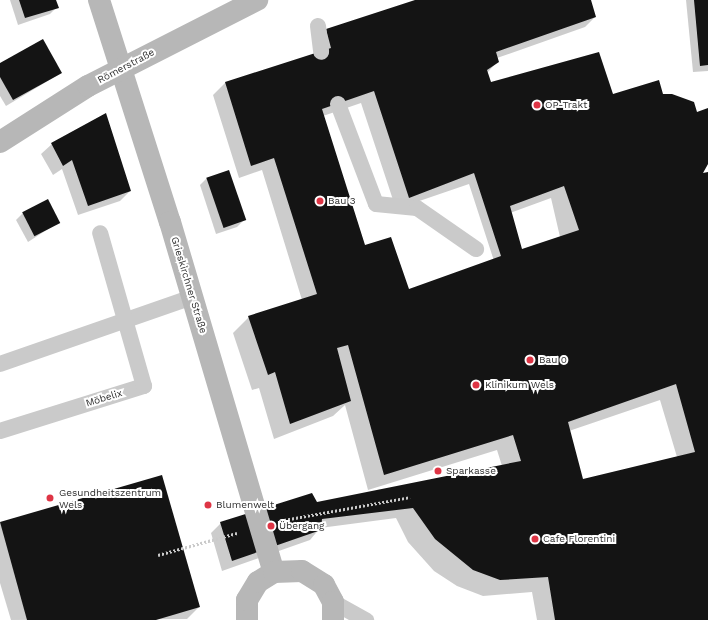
<!DOCTYPE html>
<meta charset="utf-8">
<style>
body{margin:0}
#map{position:relative;width:708px;height:620px;overflow:hidden;background:#fff;font-family:"Work Sans",sans-serif}
div>[style]{position:absolute}
[style*='--x']{left:calc(var(--x)*1px);top:calc(var(--y)*1px);width:calc(var(--w)*1px);rotate:calc(var(--a)*1deg)}
.shadow>*{inset:0;background:#0003}
.building>*{inset:0;background:#141414;transform-origin:0 0}
.path>*{height:2.5px;margin-top:-1.25px;transform-origin:0;background:repeating-linear-gradient(90deg,#cacaca 0 2px,transparent 0 4px)}
.lane>*{height:16px;margin:-8px;padding:0 8px;transform-origin:8px;border-radius:8px;background:#cacaca}
.secondary>*{height:22px;margin:-11px;padding:0 11px;transform-origin:11px;border-radius:11px;background:#b7b7b7}
.dots>*{width:11px;height:11px;translate:-50% -50%;box-sizing:border-box;border:2px solid #fff;border-radius:50%}
span{translate:-50% -50%;white-space:nowrap;text-align:center;line-height:1.15;-webkit-text-stroke:4px #fff;paint-order:stroke}
.street-label{font-size:10px;color:#2d2d2d}
.poi-label{font-size:10px;color:#2d2d2d}
.left{translate:0 -50%;text-align:left}
</style>
<div id="map">
<div class="shadow">
<div style="clip-path:polygon(10px 0,55px 0,57px 7px,50px 14px,18px 25px)"></div>
<div style="clip-path:polygon(evenodd,418px 0,590px 0,595px 17px,585px 27px,497px 58px,498px 61px,487px 73px,490px 83px,613px 95px,662px 96px,697px 113px,708px 109px,708px 164px,701px 175px,708px 173px,708px 620px,537px 620px,532px 592px,483px 596px,457px 586px,434px 571px,408px 542px,396px 518px,320px 528px,310px 540px,222px 571px,211px 533px,221px 523px,502px 466px,497px 450px,368px 490px,345px 405px,333px 416px,274px 439px,259px 388px,252px 390px,233px 333px,249px 317px,302px 300px,262px 170px,239px 178px,213px 95px,225px 83px,317px 54px,326px 30px,418px 0,361px 103px,396px 209px,469px 184px,494px 261px,408px 291px,365px 246px,323px 116px,361px 103px,418px 0,551px 198px,560px 237px,518px 252px,510px 213px,551px 198px,418px 0,660px 400px,677px 457px,582px 480px,569px 431px,660px 400px)"></div>
<div style="clip-path:polygon(686px 0,708px 0,708px 71px,693px 72px)"></div>
<div style="clip-path:polygon(0 64px,61px 73px,6px 106px,0 96px)"></div>
<div style="clip-path:polygon(105px 114px,130px 191px,120px 201px,78px 215px,62px 169px,53px 175px,41px 154px,52px 144px)"></div>
<div style="clip-path:polygon(207px 178px,244px 220px,237px 227px,216px 234px,200px 185px)"></div>
<div style="clip-path:polygon(23px 213px,59px 222px,28px 242px,16px 220px)"></div>
<div style="clip-path:polygon(161px 476px,199px 607px,187px 619px,11px 620px,0 583px,0 523px)"></div>
</div>
<div class="building">
<div style="clip-path:polygon(19px 0,56px 0,59px 8px,25px 18px)"></div>
<div style="clip-path:polygon(evenodd,415px 0,591px 0,596px 17px,496px 52px,499px 62px,487px 70px,491px 82px,599px 52px,613px 94px,659px 80px,663px 94px,672px 94px,694px 102px,697px 112px,708px 108px,708px 164px,703px 173px,708px 172px,708px 620px,555px 620px,548px 577px,500px 580px,473px 570px,435px 539px,413px 508px,322px 519px,321px 530px,232px 561px,220px 522px,312px 493px,317px 502px,521px 461px,513px 435px,384px 475px,348px 345px,337px 348px,351px 401px,290px 424px,275px 372px,268px 375px,248px 316px,317px 294px,274px 158px,251px 166px,225px 82px,331px 48px,326px 29px,415px 0,374px 91px,409px 198px,474px 173px,501px 256px,409px 289px,391px 237px,365px 245px,322px 109px,374px 91px,415px 0,564px 186px,579px 230px,522px 249px,510px 206px,564px 186px,415px 0,676px 384px,695px 452px,583px 479px,568px 422px,676px 384px)"></div>
<div style="clip-path:polygon(694px 0,708px 0,708px 65px,700px 66px)"></div>
<div style="clip-path:polygon(43px 39px,62px 73px,13px 100px,0 77px,0 63px)"></div>
<div style="clip-path:polygon(106px 113px,131px 191px,88px 206px,72px 160px,63px 166px,51px 143px)"></div>
<div style="left:229px;top:170px;width:53px;height:24px;rotate:71deg"></div>
<div style="left:48px;top:199px;width:27px;height:29px;rotate:63deg"></div>
<div style="clip-path:polygon(162px 475px,200px 607px,156px 620px,27px 620px,0 522px)"></div>
</div>
<div class="path">
<div style="--x:284;--y:520;--w:128;--a:-10.3"></div>
<div style="--x:158;--y:555;--w:82;--a:-15.6"></div>
</div>
<div class="lane">
<div style="--x:318;--y:26;--w:26;--a:83"></div>
<div style="--x:338;--y:104;--w:107;--a:69.2"></div>
<div style="--x:376;--y:204;--w:41;--a:5.6"></div>
<div style="--x:417;--y:208;--w:72;--a:34.8"></div>
<div style="--x:0;--y:364;--w:203;--a:-19.2"></div>
<div style="--x:0;--y:431;--w:151;--a:-17.4"></div>
<div style="--x:144;--y:386;--w:159;--a:-106"></div>
<div style="--x:333;--y:602;--w:38;--a:29"></div>
</div>
<div class="secondary">
<div style="--x:99;--y:0;--w:233;--a:72.3"></div>
<div style="--x:170;--y:222;--w:365;--a:73.5"></div>
<div style="--x:0;--y:142;--w:104;--a:-32.5"></div>
<div style="--x:88;--y:86;--w:190;--a:-27"></div>
<div style="--x:247;--y:620;--w:20;--a:-90"></div>
<div style="--x:247;--y:600;--w:21;--a:-59"></div>
<div style="--x:258;--y:582;--w:19;--a:-32"></div>
<div style="--x:274;--y:572;--w:28;--a:-2"></div>
<div style="--x:302;--y:571;--w:26;--a:32"></div>
<div style="--x:324;--y:585;--w:19;--a:62"></div>
<div style="--x:333;--y:602;--w:18;--a:90"></div>
</div>
<div class="dots">
<div style="left:537px;top:105px;background:#de3545"></div>
<div style="left:320px;top:201px;background:#de3545"></div>
<div style="left:530px;top:360px;background:#de3545"></div>
<div style="left:476px;top:385px;background:#de3545"></div>
<div style="left:438px;top:471px;background:#de3545"></div>
<div style="left:50px;top:498px;background:#de3545"></div>
<div style="left:208px;top:505px;background:#de3545"></div>
<div style="left:271px;top:526px;background:#de3545"></div>
<div style="left:535px;top:539px;background:#de3545"></div>
</div>
<div class="street-label">
<span style="left:126px;top:66px;rotate:-28deg">Römerstraße</span>
<span style="left:189px;top:285px;rotate:73deg">Grieskirchner Straße</span>
<span style="left:104px;top:398px;rotate:-17deg">Möbelix</span>
</div>
<div class="poi-label">
<span class="left" style="left:545px;top:105px">OP-Trakt</span>
<span class="left" style="left:328px;top:201px">Bau 3</span>
<span class="left" style="left:539px;top:360px">Bau 0</span>
<span class="left" style="left:485px;top:385px">Klinikum Wels</span>
<span class="left" style="left:446px;top:471px">Sparkasse</span>
<span class="left" style="left:59px;top:498px">Gesundheitszentrum<br>Wels</span>
<span class="left" style="left:216px;top:505px">Blumenwelt</span>
<span class="left" style="left:279px;top:526px">Übergang</span>
<span class="left" style="left:543px;top:539px">Cafe Florentini</span>
</div>
</div>
